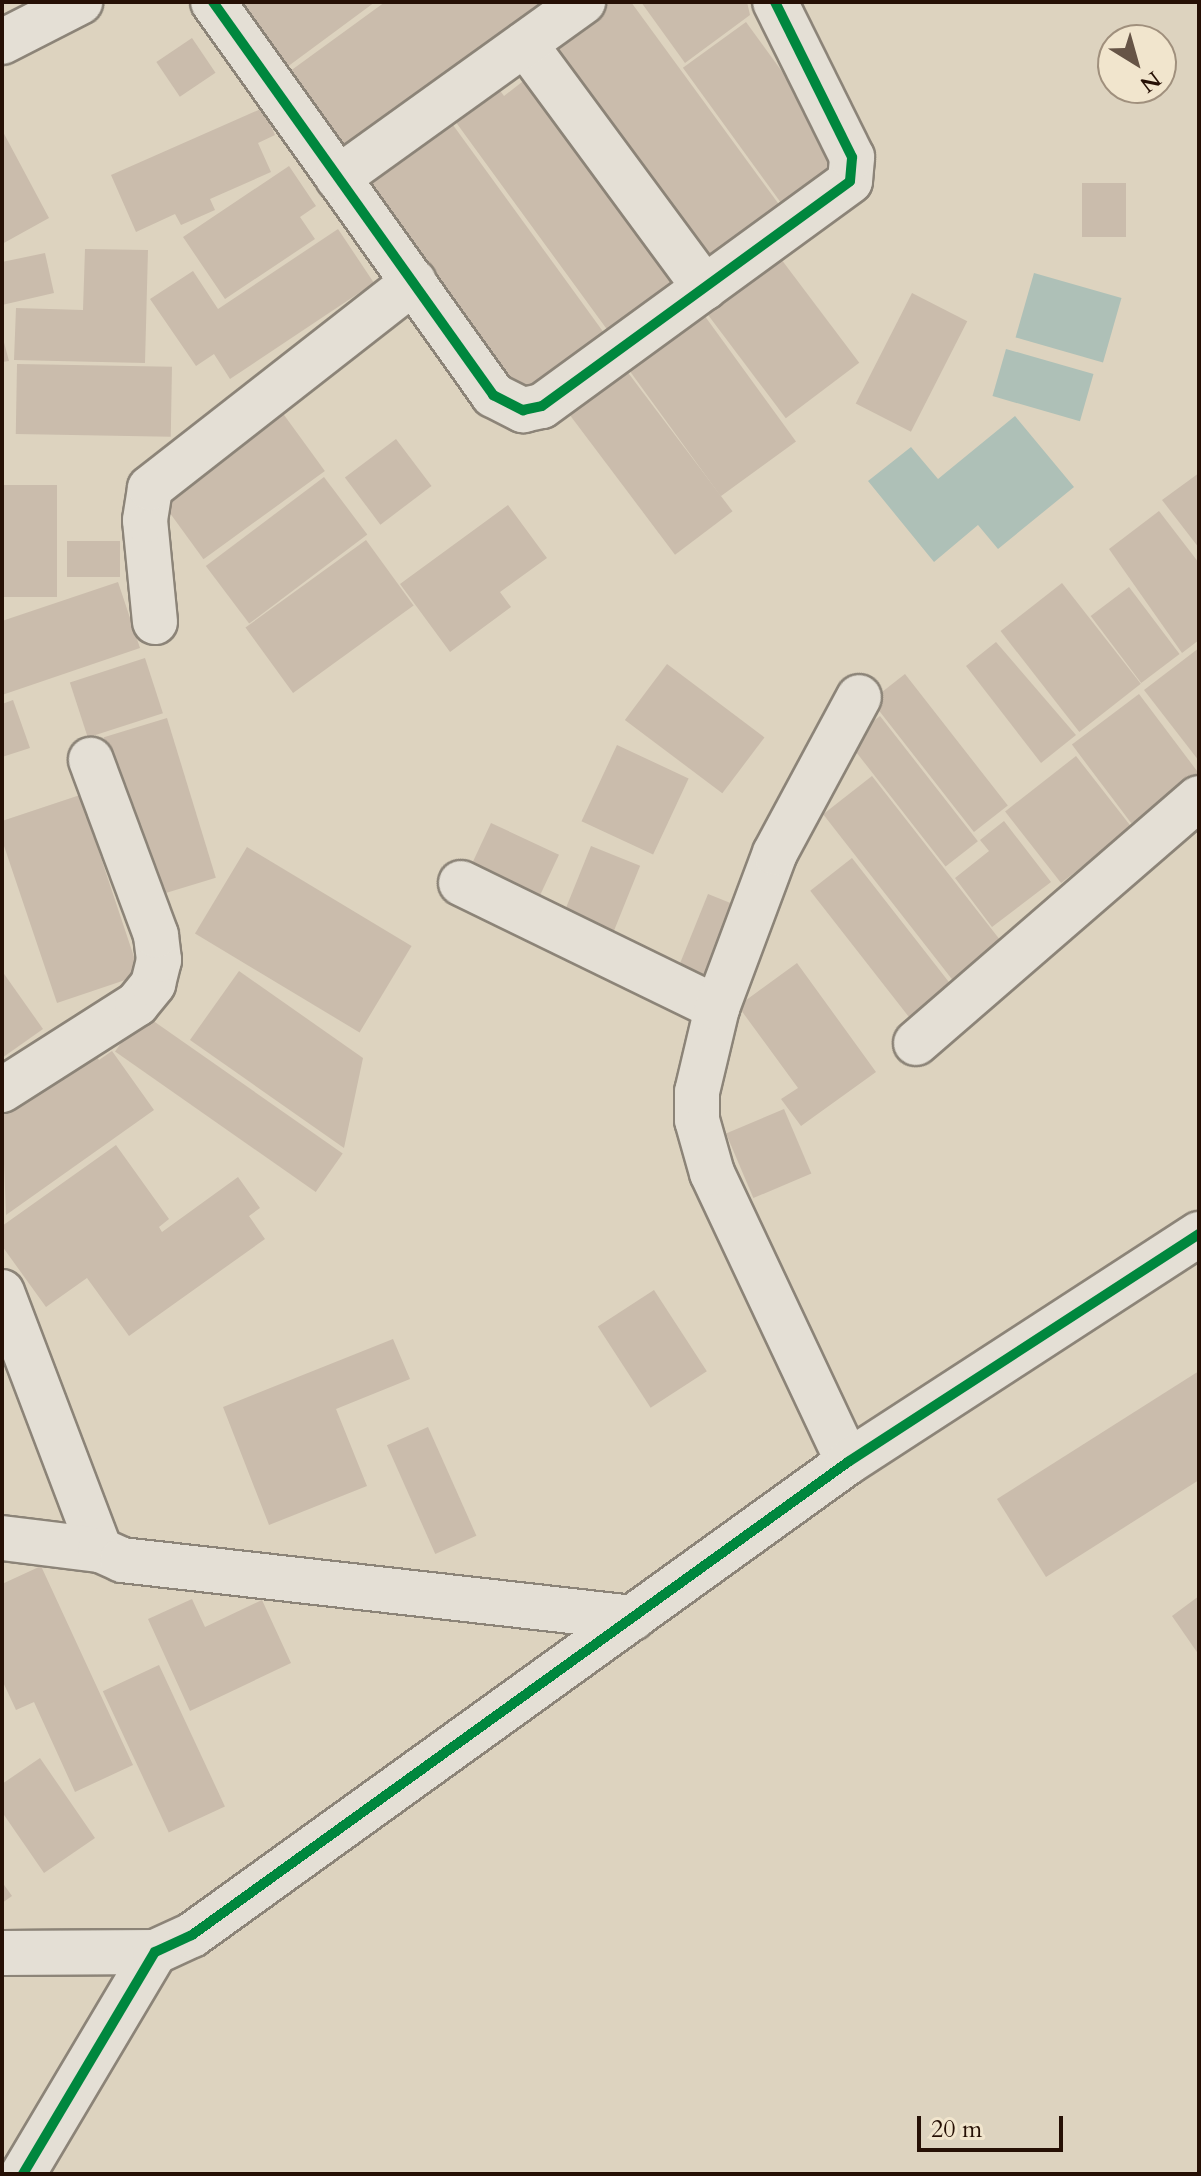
<!DOCTYPE html>
<style>
body{margin:0}
#map{position:relative;width:1201px;height:2176px;overflow:hidden;background:#ddd3bf;font-family:Cardo,serif}
div>[style]{position:absolute}
[style*='--x']{left:calc(var(--x)*1px);top:calc(var(--y)*1px);width:calc(var(--w)*1px);rotate:calc(var(--a)*1deg)}
.water>*{inset:0;background:#aec0b7;transform-origin:0 0}
.building>*{inset:0;background:#cabcac;transform-origin:0 0}
.roads{filter:drop-shadow(2px 0 #8c8478) drop-shadow(-2px 0 #8c8478) drop-shadow(0 2px #8c8478) drop-shadow(0 -2px #8c8478)}
.street>*{height:44px;margin:-22px;padding:0 22px;transform-origin:22px;border-radius:22px;background:#e4dfd5}
.secondary>*{height:44px;margin:-22px;padding:0 22px;transform-origin:22px;border-radius:22px;background:#e4dfd5}
.cycleway>*{height:10px;margin:-5px;padding:0 5px;transform-origin:5px;border-radius:5px;background:#00873e}
span{translate:-50% -50%;white-space:nowrap;text-align:center;line-height:1.15;-webkit-text-stroke:8px #f1e5cd;paint-order:stroke}
.frame{position:absolute;inset:0;border:4px solid #261005;pointer-events:none}
.north{position:absolute;left:1097px;top:24px;width:80px;height:80px;box-sizing:border-box;background:#f1e5cd;border:2px solid #a0907d;border-radius:50%;rotate:143deg;font-size:22px;font-weight:700;line-height:32px;text-align:center;color:#261005}
.north::after{content:'';display:block;margin:auto;width:28px;height:36px;background:#665446;clip-path:polygon(50% 0,100% 100%,50% 72%,0 100%)}
.scale{position:absolute;left:917px;top:2116px;width:146px;height:36px;box-sizing:border-box;border:4px solid #261005;border-top:0;padding-left:10px;font-size:24px;line-height:28px;white-space:nowrap;color:#261005;-webkit-text-stroke:6px #f1e5cd;paint-order:stroke}
</style>
<div id="map">
<div class="water">
<div style="left:1034px;top:273px;width:91px;height:67px;rotate:16deg"></div>
<div style="left:1006px;top:349px;width:91px;height:49px;rotate:16deg"></div>
<div style="clip-path:polygon(1015px 416px,1074px 487px,998px 549px,978px 525px,934px 562px,868px 481px,911px 447px,938px 479px)"></div>
</div>
<div class="building">
<div style="clip-path:polygon(227px 2px,375px 2px,279px 73px)"></div>
<div style="clip-path:polygon(385px 2px,561px 2px,343px 162px,282px 77px)"></div>
<div style="clip-path:polygon(592px 2px,631px 2px,786px 214px,704px 275px,535px 43px)"></div>
<div style="clip-path:polygon(641px 2px,747px 2px,750px 15px,685px 63px)"></div>
<div style="left:746px;top:22px;width:177px;height:78px;rotate:54deg"></div>
<div style="left:192px;top:38px;width:42px;height:43px;rotate:56deg"></div>
<div style="clip-path:polygon(536px 71px,691px 283px,614px 339px,447px 110px,491px 78px,504px 96px)"></div>
<div style="clip-path:polygon(263px 108px,275px 135px,258px 143px,271px 172px,210px 199px,215px 210px,181px 225px,175px 214px,136px 232px,111px 175px)"></div>
<div style="left:445px;top:114px;width:282px;height:112px;rotate:54deg"></div>
<div style="clip-path:polygon(2px 130px,49px 218px,2px 244px)"></div>
<div style="clip-path:polygon(289px 166px,316px 206px,300px 217px,315px 239px,225px 299px,183px 237px)"></div>
<div style="left:1082px;top:183px;width:44px;height:54px"></div>
<div style="clip-path:polygon(338px 229px,374px 283px,230px 379px,214px 354px,196px 366px,150px 299px,193px 271px,218px 309px)"></div>
<div style="clip-path:polygon(85px 249px,148px 250px,145px 363px,14px 360px,16px 308px,83px 310px)"></div>
<div style="left:775px;top:251px;width:140px;height:92px;rotate:53deg"></div>
<div style="clip-path:polygon(45px 253px,54px 293px,2px 305px,2px 262px)"></div>
<div style="left:912px;top:293px;width:62px;height:124px;rotate:27deg"></div>
<div style="left:699px;top:308px;width:165px;height:93px;rotate:54deg"></div>
<div style="clip-path:polygon(2px 335px,9px 361px,2px 362px)"></div>
<div style="left:17px;top:364px;width:155px;height:70px;rotate:1deg"></div>
<div style="left:623px;top:366px;width:182px;height:72px;rotate:53deg"></div>
<div style="left:279px;top:408px;width:78px;height:150px;rotate:54deg"></div>
<div style="left:396px;top:439px;width:59px;height:64px;rotate:53deg"></div>
<div style="clip-path:polygon(1199px 473px,1199px 548px,1162px 500px)"></div>
<div style="left:324px;top:477px;width:72px;height:148px;rotate:53deg"></div>
<div style="left:2px;top:485px;width:55px;height:112px"></div>
<div style="clip-path:polygon(508px 505px,547px 558px,500px 592px,511px 607px,450px 652px,400px 584px)"></div>
<div style="clip-path:polygon(1159px 511px,1199px 563px,1199px 640px,1182px 653px,1109px 549px)"></div>
<div style="left:366px;top:540px;width:81px;height:149px;rotate:54deg"></div>
<div style="left:67px;top:541px;width:53px;height:36px"></div>
<div style="clip-path:polygon(118px 582px,140px 648px,2px 695px,2px 621px)"></div>
<div style="left:1062px;top:583px;width:128px;height:78px;rotate:52deg"></div>
<div style="left:1129px;top:587px;width:84px;height:48px;rotate:53deg"></div>
<div style="clip-path:polygon(996px 642px,1076px 735px,1041px 763px,966px 666px)"></div>
<div style="clip-path:polygon(1199px 648px,1199px 761px,1144px 690px)"></div>
<div style="left:145px;top:658px;width:58px;height:79px;rotate:72deg"></div>
<div style="left:667px;top:664px;width:122px;height:70px;rotate:37deg"></div>
<div style="left:905px;top:674px;width:167px;height:43px;rotate:52deg"></div>
<div style="left:1139px;top:694px;width:99px;height:84px;rotate:53deg"></div>
<div style="clip-path:polygon(13px 700px,30px 748px,2px 757px,2px 704px)"></div>
<div style="left:880px;top:716px;width:159px;height:41px;rotate:52deg"></div>
<div style="left:167px;top:718px;width:167px;height:66px;rotate:73deg"></div>
<div style="left:617px;top:745px;width:79px;height:84px;rotate:25deg"></div>
<div style="left:1076px;top:756px;width:91px;height:90px;rotate:52deg"></div>
<div style="left:872px;top:776px;width:216px;height:62px;rotate:52deg"></div>
<div style="clip-path:polygon(80px 795px,140px 975px,57px 1003px,2px 840px,2px 821px)"></div>
<div style="clip-path:polygon(1004px 821px,1051px 882px,992px 927px,955px 878px,989px 851px,980px 840px)"></div>
<div style="left:491px;top:823px;width:75px;height:55px;rotate:25deg"></div>
<div style="left:591px;top:846px;width:53px;height:82px;rotate:22deg"></div>
<div style="left:247px;top:847px;width:192px;height:101px;rotate:31deg"></div>
<div style="left:852px;top:858px;width:164px;height:53px;rotate:52deg"></div>
<div style="left:708px;top:894px;width:37px;height:84px;rotate:22deg"></div>
<div style="clip-path:polygon(797px 963px,876px 1072px,801px 1126px,781px 1099px,798px 1088px,738px 1006px)"></div>
<div style="clip-path:polygon(2px 971px,43px 1029px,2px 1058px)"></div>
<div style="clip-path:polygon(239px 971px,363px 1058px,344px 1148px,190px 1040px)"></div>
<div style="left:142px;top:1013px;width:245px;height:47px;rotate:35deg"></div>
<div style="clip-path:polygon(91px 1050px,99px 1060px,112px 1051px,154px 1110px,6px 1215px,2px 1113px)"></div>
<div style="left:784px;top:1109px;width:70px;height:63px;rotate:67deg"></div>
<div style="clip-path:polygon(116px 1145px,169px 1219px,159px 1227px,162px 1232px,238px 1177px,260px 1208px,249px 1216px,265px 1239px,129px 1336px,87px 1278px,46px 1307px,2px 1246px,2px 1226px)"></div>
<div style="left:654px;top:1290px;width:97px;height:67px;rotate:57deg"></div>
<div style="clip-path:polygon(393px 1339px,410px 1379px,336px 1409px,367px 1486px,269px 1525px,223px 1407px)"></div>
<div style="clip-path:polygon(1199px 1371px,1199px 1480px,1046px 1577px,997px 1499px)"></div>
<div style="left:428px;top:1427px;width:119px;height:45px;rotate:66deg"></div>
<div style="clip-path:polygon(41px 1566px,133px 1765px,75px 1792px,34px 1702px,16px 1710px,2px 1680px,2px 1584px)"></div>
<div style="clip-path:polygon(1199px 1596px,1199px 1655px,1172px 1616px)"></div>
<div style="clip-path:polygon(192px 1599px,205px 1627px,262px 1600px,291px 1663px,190px 1711px,148px 1619px)"></div>
<div style="left:159px;top:1665px;width:156px;height:62px;rotate:65deg"></div>
<div style="clip-path:polygon(40px 1758px,95px 1838px,44px 1873px,2px 1812px,2px 1784px)"></div>
<div style="clip-path:polygon(2px 1882px,12px 1896px,2px 1903px)"></div>
</div>
<div class="roads">
<div class="street">
<div style="--x:213;--y:2;--w:483;--a:54.5"></div>
<div style="--x:493;--y:395;--w:34;--a:27"></div>
<div style="--x:523;--y:410;--w:19;--a:-12"></div>
<div style="--x:542;--y:406;--w:381;--a:-36.1"></div>
<div style="--x:850;--y:181;--w:24;--a:-85"></div>
<div style="--x:852;--y:157;--w:173;--a:-116.4"></div>
<div style="--x:2;--y:42;--w:88;--a:-27.1"></div>
<div style="--x:525;--y:44;--w:303;--a:53.6"></div>
<div style="--x:338;--y:178;--w:302;--a:-35.7"></div>
<div style="--x:155;--y:622;--w:102;--a:-95.6"></div>
<div style="--x:145;--y:520;--w:32;--a:-81"></div>
<div style="--x:150;--y:488;--w:335;--a:-38"></div>
<div style="--x:461;--y:883;--w:285;--a:26"></div>
<div style="--x:916;--y:1043;--w:374;--a:-40.9"></div>
<div style="--x:2;--y:1090;--w:160;--a:-32.5"></div>
<div style="--x:137;--y:1004;--w:26;--a:-51"></div>
<div style="--x:153;--y:984;--w:25;--a:-76"></div>
<div style="--x:159;--y:960;--w:25;--a:-97"></div>
<div style="--x:156;--y:935;--w:187;--a:-110.4"></div>
<div style="--x:2;--y:1292;--w:276;--a:69.2"></div>
<div style="--x:848;--y:1462;--w:319;--a:-115.2"></div>
<div style="--x:712;--y:1173;--w:55;--a:-105.8"></div>
<div style="--x:697;--y:1120;--w:28;--a:-90"></div>
<div style="--x:697;--y:1092;--w:86;--a:-76.6"></div>
<div style="--x:717;--y:1008;--w:165;--a:-69.5"></div>
<div style="--x:775;--y:853;--w:177;--a:-61.7"></div>
<div style="--x:2;--y:1538;--w:99;--a:7"></div>
<div style="--x:100;--y:1550;--w:24;--a:24"></div>
<div style="--x:122;--y:1560;--w:514;--a:6.48"></div>
<div style="--x:2;--y:1953;--w:153;--a:-0.4"></div>
</div>
<div class="secondary">
<div style="--x:23;--y:2174;--w:258;--a:-59.3"></div>
<div style="--x:155;--y:1952;--w:41;--a:-24.7"></div>
<div style="--x:192;--y:1935;--w:809;--a:-35.79"></div>
<div style="--x:848;--y:1462;--w:419;--a:-33"></div>
</div>
</div>
<div class="cycleway">
<div style="--x:213;--y:2;--w:483;--a:54.5"></div>
<div style="--x:493;--y:395;--w:34;--a:27"></div>
<div style="--x:523;--y:410;--w:19;--a:-12"></div>
<div style="--x:542;--y:406;--w:381;--a:-36.1"></div>
<div style="--x:850;--y:181;--w:24;--a:-85"></div>
<div style="--x:852;--y:157;--w:173;--a:-116.4"></div>
<div style="--x:23;--y:2174;--w:258;--a:-59.3"></div>
<div style="--x:155;--y:1952;--w:41;--a:-24.7"></div>
<div style="--x:192;--y:1935;--w:809;--a:-35.79"></div>
<div style="--x:848;--y:1462;--w:419;--a:-33"></div>
</div>
<div class="frame"></div>
<div class="north">N</div>
<div class="scale">20 m</div>
</div>
